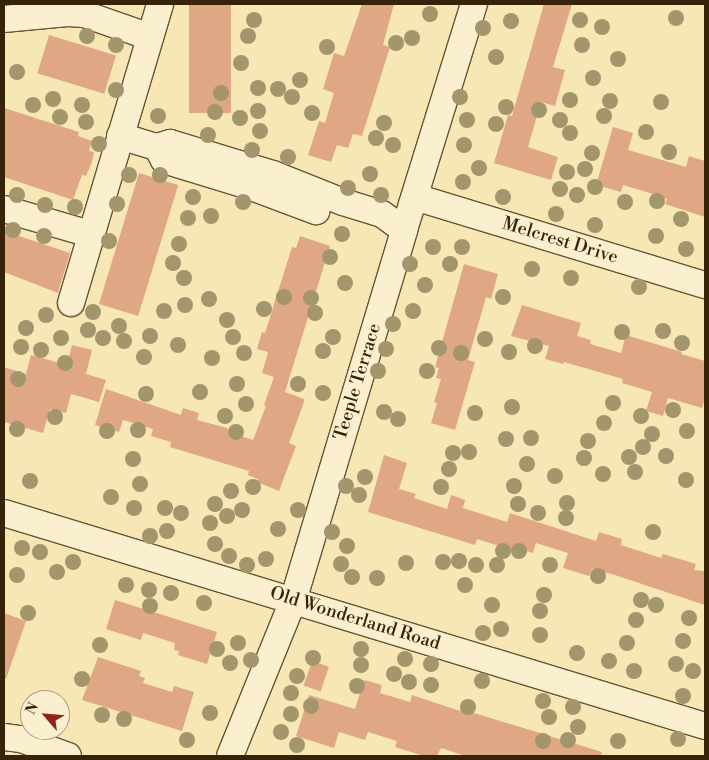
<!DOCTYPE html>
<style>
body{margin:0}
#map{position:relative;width:709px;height:760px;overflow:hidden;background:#f7e7b5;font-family:"Libre Bodoni",serif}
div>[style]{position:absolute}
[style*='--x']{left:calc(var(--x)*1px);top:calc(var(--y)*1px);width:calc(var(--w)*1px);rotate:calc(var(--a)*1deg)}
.building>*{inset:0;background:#e0a784;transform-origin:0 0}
.roads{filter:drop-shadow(1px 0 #675434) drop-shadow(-1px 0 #675434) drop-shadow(0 1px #675434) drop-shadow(0 -1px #675434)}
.minor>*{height:26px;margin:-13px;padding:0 13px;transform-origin:13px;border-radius:13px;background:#faefcf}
.trees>*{width:16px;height:16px;margin:-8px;border-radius:50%;background:#a4966c}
span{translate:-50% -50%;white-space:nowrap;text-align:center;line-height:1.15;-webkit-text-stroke:4px #faefcf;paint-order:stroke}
.street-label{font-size:18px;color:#372309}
.frame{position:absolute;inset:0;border:5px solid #372309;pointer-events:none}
.north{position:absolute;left:20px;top:690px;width:50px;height:50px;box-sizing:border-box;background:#faefcf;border:1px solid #ac9d80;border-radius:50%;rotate:297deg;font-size:14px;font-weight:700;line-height:20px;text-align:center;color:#372309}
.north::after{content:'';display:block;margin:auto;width:18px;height:22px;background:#8f2418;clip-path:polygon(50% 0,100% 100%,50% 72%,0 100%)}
</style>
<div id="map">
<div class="building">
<div style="left:189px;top:4px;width:42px;height:109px"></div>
<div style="clip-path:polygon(362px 4px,394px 4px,383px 45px,390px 47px,362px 136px,353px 134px,348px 148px,337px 145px,331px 162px,308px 155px,319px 121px,325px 123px,334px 93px,323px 89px,334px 53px,344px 56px)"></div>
<div style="clip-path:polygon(544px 4px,572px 4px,553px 67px,565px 70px,555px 106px,541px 102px,528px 147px,558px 157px,551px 180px,494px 163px,508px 115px,512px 116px)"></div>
<div style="left:49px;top:35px;width:70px;height:40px;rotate:17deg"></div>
<div style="clip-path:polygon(4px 108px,79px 132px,78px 136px,92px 141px,89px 151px,94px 152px,92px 162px,86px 176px,82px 175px,73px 200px,4px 177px)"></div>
<div style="clip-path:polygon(613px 127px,633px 133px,628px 150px,686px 167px,689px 156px,705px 161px,705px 217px,665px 204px,667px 199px,653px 194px,623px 185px,621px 192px,596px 185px)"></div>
<div style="left:139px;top:173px;width:41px;height:137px;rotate:17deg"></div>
<div style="clip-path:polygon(4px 231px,70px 253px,58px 293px,4px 272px)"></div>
<div style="clip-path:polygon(300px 236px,330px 246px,285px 392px,304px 399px,304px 402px,289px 443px,296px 446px,279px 491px,257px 482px,258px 479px,248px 475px,249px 471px,170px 447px,171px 442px,151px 436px,153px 429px,123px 420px,119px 432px,95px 425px,106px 389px,181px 415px,183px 408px,199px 413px,197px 420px,227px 428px,229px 432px,253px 440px,266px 406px,264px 405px,274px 377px,262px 373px,268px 352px,257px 349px,262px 332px,265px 333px,292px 247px,296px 248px)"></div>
<div style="clip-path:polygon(464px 264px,498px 274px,491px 299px,486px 297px,468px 360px,475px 362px,455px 430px,431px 423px,437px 403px,434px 402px,441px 379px,436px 378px,439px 368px,435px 367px)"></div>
<div style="clip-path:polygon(522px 305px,581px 323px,577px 336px,591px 340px,590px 344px,621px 353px,626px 335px,682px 352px,681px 354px,705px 361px,705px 398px,702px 408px,668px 398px,663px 416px,646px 411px,652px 392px,622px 383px,623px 379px,564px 362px,563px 364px,545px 359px,549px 346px,511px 336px)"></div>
<div style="clip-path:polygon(72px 345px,92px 350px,86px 374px,106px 380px,99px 402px,71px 394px,66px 413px,50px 409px,43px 433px,4px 422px,4px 367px,26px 374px,31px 355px,67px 365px)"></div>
<div style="clip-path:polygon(384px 455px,407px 463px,399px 489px,416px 494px,414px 498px,447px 509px,451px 495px,465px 500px,463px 508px,507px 522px,510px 513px,596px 541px,599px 532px,622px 539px,621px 545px,661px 558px,663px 554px,696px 564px,694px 570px,705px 571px,705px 605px,612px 574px,592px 569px,589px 576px,563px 568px,568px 553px,536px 543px,533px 553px,517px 548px,516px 551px,477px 539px,475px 545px,368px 512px)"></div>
<div style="clip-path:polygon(115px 600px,217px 632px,207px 664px,178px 655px,179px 651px,174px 650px,175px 643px,143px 633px,141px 640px,106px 629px)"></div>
<div style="clip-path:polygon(4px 613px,26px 621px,6px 679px,4px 678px)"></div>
<div style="clip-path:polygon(98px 657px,141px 671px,139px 676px,145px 678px,143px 683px,172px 692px,174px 686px,194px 692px,182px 731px,82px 700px)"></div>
<div style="left:312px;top:661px;width:18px;height:26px;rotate:19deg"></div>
<div style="clip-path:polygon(364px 680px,382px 685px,380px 693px,410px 702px,412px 695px,460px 711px,461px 709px,602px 752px,601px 756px,466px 756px,441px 748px,437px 756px,424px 756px,395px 747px,397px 741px,368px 732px,365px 740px,339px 732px,334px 748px,296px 736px,309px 695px,355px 709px)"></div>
</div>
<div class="roads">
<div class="minor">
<div style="--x:4;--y:19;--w:64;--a:-5.4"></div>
<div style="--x:68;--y:13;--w:16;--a:4"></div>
<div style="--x:84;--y:14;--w:70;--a:19.2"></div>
<div style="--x:120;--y:136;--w:39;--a:17"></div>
<div style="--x:157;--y:147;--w:14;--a:-17"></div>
<div style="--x:170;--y:143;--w:108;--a:16.8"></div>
<div style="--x:273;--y:174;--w:75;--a:21.8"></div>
<div style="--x:343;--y:202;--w:41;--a:17.1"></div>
<div style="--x:382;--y:214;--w:27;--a:36"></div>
<div style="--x:157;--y:147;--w:15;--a:62"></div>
<div style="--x:164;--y:160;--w:89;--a:17"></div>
<div style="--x:249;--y:186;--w:72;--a:20.5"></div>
<div style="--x:415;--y:197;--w:303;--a:16.9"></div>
<div style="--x:4;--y:209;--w:90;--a:16.2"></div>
<div style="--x:71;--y:303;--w:312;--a:-73.4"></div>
<div style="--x:4;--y:513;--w:733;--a:16.9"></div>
<div style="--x:4;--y:737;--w:17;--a:7"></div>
<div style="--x:21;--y:739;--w:50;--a:19.9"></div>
<div style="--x:230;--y:756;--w:167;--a:-67.9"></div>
<div style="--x:293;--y:601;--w:387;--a:-73.3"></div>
<div style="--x:404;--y:230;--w:237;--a:-72.8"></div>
</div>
</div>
<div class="trees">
<div style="left:430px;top:14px"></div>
<div style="left:676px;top:18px"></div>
<div style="left:254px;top:20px"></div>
<div style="left:580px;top:20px"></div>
<div style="left:511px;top:21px"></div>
<div style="left:602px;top:27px"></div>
<div style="left:483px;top:28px"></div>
<div style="left:87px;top:36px"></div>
<div style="left:248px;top:36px"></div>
<div style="left:412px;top:38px"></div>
<div style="left:396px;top:43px"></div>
<div style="left:116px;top:45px"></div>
<div style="left:582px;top:45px"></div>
<div style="left:327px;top:47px"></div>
<div style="left:496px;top:57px"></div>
<div style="left:618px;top:59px"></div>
<div style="left:241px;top:63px"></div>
<div style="left:17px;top:72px"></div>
<div style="left:593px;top:78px"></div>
<div style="left:300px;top:80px"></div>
<div style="left:258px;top:88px"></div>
<div style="left:278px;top:89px"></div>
<div style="left:116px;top:90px"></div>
<div style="left:221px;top:93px"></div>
<div style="left:292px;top:97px"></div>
<div style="left:460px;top:97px"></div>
<div style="left:53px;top:99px"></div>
<div style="left:570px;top:100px"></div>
<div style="left:610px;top:101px"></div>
<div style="left:661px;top:102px"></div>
<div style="left:33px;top:105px"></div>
<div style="left:82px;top:105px"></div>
<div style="left:506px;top:107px"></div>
<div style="left:539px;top:110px"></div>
<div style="left:258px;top:111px"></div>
<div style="left:215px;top:112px"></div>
<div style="left:312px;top:113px"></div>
<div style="left:158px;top:116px"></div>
<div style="left:604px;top:116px"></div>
<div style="left:60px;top:117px"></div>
<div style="left:240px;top:118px"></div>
<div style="left:467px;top:120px"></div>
<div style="left:560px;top:120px"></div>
<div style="left:86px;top:122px"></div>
<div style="left:384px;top:123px"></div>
<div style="left:496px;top:124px"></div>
<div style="left:260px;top:131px"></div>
<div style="left:646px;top:132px"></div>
<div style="left:570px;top:133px"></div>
<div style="left:208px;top:135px"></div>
<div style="left:376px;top:138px"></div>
<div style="left:99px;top:144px"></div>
<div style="left:393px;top:145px"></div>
<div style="left:464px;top:145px"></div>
<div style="left:252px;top:150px"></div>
<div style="left:669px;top:152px"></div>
<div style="left:592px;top:153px"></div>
<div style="left:288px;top:157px"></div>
<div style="left:479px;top:168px"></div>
<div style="left:585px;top:169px"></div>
<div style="left:567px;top:172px"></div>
<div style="left:370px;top:174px"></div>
<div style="left:129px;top:175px"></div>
<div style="left:160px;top:175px"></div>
<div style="left:463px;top:182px"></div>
<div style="left:595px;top:187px"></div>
<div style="left:348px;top:188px"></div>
<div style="left:560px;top:189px"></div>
<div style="left:17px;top:195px"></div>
<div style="left:381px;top:195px"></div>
<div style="left:577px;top:195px"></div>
<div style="left:193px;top:197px"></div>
<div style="left:503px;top:197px"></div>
<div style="left:657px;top:201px"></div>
<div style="left:243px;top:202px"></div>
<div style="left:625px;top:202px"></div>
<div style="left:117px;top:204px"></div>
<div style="left:45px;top:205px"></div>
<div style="left:75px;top:207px"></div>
<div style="left:556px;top:214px"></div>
<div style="left:211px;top:216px"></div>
<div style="left:188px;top:218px"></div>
<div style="left:681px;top:219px"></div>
<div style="left:595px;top:225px"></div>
<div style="left:13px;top:230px"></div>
<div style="left:342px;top:234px"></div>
<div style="left:44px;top:236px"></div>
<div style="left:656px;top:236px"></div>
<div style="left:109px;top:241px"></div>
<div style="left:179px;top:244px"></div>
<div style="left:433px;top:247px"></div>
<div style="left:462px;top:247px"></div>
<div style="left:686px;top:249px"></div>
<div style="left:330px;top:257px"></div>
<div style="left:173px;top:263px"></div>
<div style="left:410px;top:264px"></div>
<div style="left:450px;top:264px"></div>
<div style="left:532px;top:269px"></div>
<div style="left:184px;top:278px"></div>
<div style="left:571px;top:278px"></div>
<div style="left:345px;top:283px"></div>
<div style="left:425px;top:285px"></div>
<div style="left:639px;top:287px"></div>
<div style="left:284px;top:297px"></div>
<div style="left:503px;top:297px"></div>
<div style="left:311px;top:298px"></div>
<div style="left:209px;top:299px"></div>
<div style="left:185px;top:305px"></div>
<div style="left:264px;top:309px"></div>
<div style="left:164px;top:311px"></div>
<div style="left:413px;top:311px"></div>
<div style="left:93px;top:312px"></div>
<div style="left:315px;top:313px"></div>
<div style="left:46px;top:315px"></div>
<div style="left:227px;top:320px"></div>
<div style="left:393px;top:324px"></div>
<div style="left:119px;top:326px"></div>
<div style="left:26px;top:328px"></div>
<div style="left:88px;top:330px"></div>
<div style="left:663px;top:331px"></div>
<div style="left:622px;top:332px"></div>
<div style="left:150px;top:336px"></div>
<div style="left:233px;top:337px"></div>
<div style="left:333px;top:337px"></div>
<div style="left:61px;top:338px"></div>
<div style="left:103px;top:338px"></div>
<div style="left:485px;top:339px"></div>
<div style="left:124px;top:341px"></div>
<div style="left:682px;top:343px"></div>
<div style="left:178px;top:345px"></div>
<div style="left:535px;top:346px"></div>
<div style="left:21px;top:347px"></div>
<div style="left:439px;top:348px"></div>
<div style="left:386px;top:349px"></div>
<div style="left:41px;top:350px"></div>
<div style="left:323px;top:351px"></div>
<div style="left:509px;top:352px"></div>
<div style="left:244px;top:353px"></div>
<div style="left:461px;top:353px"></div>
<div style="left:144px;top:357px"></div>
<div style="left:212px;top:358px"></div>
<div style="left:65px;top:363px"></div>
<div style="left:378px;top:371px"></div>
<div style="left:427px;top:371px"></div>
<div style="left:18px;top:379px"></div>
<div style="left:237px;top:384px"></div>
<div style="left:298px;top:384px"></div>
<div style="left:200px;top:392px"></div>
<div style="left:323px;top:393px"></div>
<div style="left:146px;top:394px"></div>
<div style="left:613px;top:403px"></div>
<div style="left:246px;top:404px"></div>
<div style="left:512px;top:407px"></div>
<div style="left:673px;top:410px"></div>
<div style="left:384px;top:412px"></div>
<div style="left:475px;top:413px"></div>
<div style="left:225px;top:416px"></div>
<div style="left:641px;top:416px"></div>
<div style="left:55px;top:417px"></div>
<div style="left:398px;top:419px"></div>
<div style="left:604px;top:423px"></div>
<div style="left:17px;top:429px"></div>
<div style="left:138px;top:430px"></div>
<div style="left:107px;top:431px"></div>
<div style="left:687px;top:431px"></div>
<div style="left:236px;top:432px"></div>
<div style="left:652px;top:434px"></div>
<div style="left:531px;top:438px"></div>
<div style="left:506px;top:439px"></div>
<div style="left:588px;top:441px"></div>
<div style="left:643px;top:447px"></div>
<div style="left:469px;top:452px"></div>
<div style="left:453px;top:453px"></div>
<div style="left:666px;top:456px"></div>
<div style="left:629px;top:457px"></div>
<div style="left:584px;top:458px"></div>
<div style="left:133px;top:459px"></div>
<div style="left:527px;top:464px"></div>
<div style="left:449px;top:469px"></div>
<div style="left:635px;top:472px"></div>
<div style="left:603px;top:474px"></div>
<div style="left:555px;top:476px"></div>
<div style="left:365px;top:477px"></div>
<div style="left:686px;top:480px"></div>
<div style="left:30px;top:481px"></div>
<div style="left:140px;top:484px"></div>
<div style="left:346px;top:486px"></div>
<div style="left:514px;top:486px"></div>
<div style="left:253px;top:487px"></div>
<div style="left:441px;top:487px"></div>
<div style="left:231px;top:491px"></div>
<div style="left:359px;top:495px"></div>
<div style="left:111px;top:497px"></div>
<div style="left:567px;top:503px"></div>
<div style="left:215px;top:504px"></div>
<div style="left:518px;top:504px"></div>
<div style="left:134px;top:508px"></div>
<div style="left:165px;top:508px"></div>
<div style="left:242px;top:510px"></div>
<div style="left:298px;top:510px"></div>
<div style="left:181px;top:513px"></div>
<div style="left:538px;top:513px"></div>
<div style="left:227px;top:516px"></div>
<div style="left:566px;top:518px"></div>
<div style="left:210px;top:523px"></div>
<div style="left:278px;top:529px"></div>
<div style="left:167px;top:531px"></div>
<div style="left:332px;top:532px"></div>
<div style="left:653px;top:532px"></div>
<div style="left:150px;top:536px"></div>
<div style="left:215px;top:544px"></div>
<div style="left:347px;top:546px"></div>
<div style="left:22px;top:548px"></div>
<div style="left:503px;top:551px"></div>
<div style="left:519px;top:551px"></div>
<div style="left:40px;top:552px"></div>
<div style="left:229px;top:556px"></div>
<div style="left:266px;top:559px"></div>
<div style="left:459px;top:561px"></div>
<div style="left:73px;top:562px"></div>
<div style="left:443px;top:562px"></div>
<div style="left:406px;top:563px"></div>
<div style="left:341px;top:564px"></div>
<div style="left:247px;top:565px"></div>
<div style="left:476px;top:565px"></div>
<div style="left:497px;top:565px"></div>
<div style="left:550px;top:565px"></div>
<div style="left:57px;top:572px"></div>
<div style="left:17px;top:575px"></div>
<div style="left:598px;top:576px"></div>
<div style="left:352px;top:577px"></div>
<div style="left:377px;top:578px"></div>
<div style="left:126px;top:585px"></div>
<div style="left:465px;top:585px"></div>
<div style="left:149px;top:590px"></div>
<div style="left:171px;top:593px"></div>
<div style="left:544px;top:595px"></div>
<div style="left:641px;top:600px"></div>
<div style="left:204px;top:603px"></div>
<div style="left:492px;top:605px"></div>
<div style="left:656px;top:605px"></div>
<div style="left:150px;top:606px"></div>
<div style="left:540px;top:611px"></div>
<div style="left:28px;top:613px"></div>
<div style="left:689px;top:618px"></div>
<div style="left:636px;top:620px"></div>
<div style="left:501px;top:629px"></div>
<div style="left:483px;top:633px"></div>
<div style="left:540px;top:635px"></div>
<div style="left:683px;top:641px"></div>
<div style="left:238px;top:643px"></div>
<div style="left:627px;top:643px"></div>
<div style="left:100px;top:645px"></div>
<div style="left:217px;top:649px"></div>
<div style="left:361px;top:649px"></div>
<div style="left:577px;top:653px"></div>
<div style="left:313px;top:658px"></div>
<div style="left:405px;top:659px"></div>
<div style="left:251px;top:660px"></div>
<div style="left:609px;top:661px"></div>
<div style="left:230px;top:663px"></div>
<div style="left:431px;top:664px"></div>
<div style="left:676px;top:664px"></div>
<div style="left:361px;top:665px"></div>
<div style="left:634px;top:671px"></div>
<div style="left:693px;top:671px"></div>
<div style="left:394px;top:674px"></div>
<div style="left:297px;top:676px"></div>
<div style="left:82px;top:679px"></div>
<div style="left:482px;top:681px"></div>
<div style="left:409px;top:682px"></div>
<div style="left:431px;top:685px"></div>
<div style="left:357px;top:686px"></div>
<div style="left:291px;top:693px"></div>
<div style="left:683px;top:696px"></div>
<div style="left:543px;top:701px"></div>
<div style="left:311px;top:706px"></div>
<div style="left:468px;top:707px"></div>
<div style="left:573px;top:707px"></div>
<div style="left:210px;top:713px"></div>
<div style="left:291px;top:714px"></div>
<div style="left:102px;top:715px"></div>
<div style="left:549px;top:717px"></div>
<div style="left:124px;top:719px"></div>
<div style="left:578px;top:727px"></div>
<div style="left:281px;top:732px"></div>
<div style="left:678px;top:739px"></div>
<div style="left:187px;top:740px"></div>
<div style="left:568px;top:740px"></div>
<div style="left:543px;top:741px"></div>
<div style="left:618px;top:741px"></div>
<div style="left:297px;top:745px"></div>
</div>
<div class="street-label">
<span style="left:560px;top:241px;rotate:17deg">Melcrest Drive</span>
<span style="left:358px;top:382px;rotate:-73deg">Teeple Terrace</span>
<span style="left:355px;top:619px;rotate:17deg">Old Wonderland Road</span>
</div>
<div class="frame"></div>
<div class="north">N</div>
</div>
